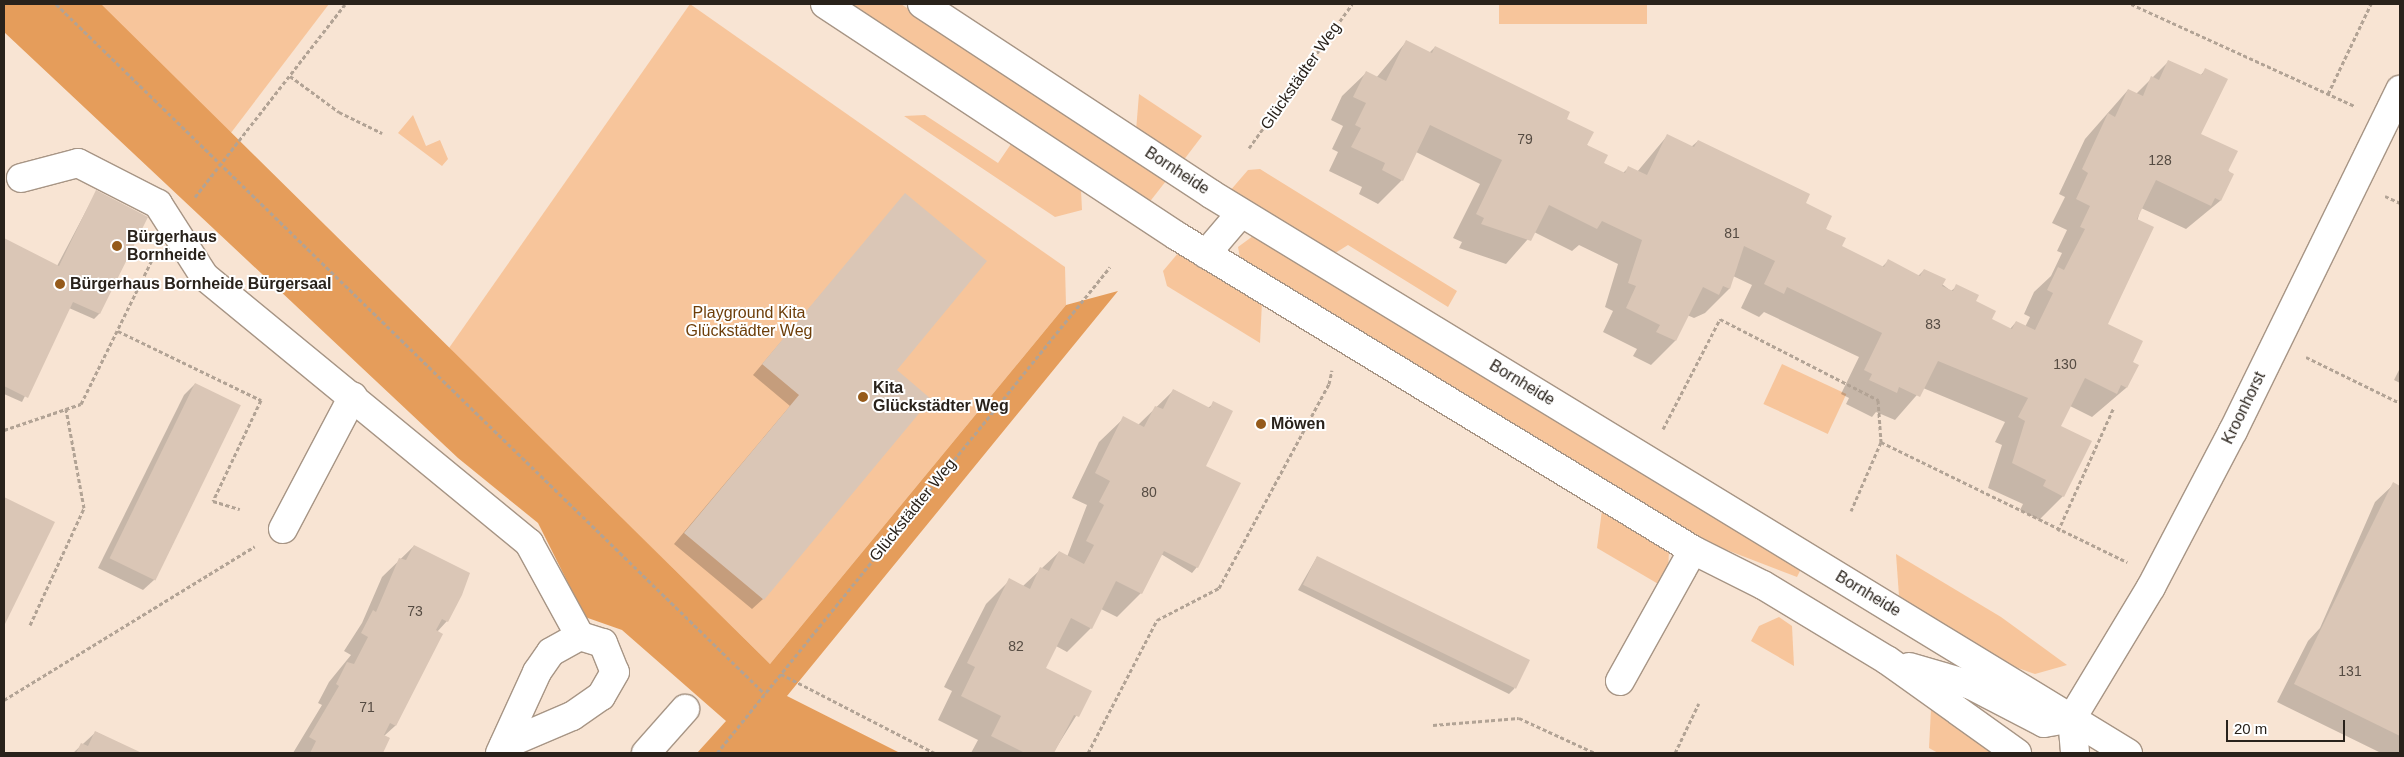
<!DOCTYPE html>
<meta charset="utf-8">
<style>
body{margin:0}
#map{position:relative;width:2404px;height:757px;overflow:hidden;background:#f8e4d3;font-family:Arial,sans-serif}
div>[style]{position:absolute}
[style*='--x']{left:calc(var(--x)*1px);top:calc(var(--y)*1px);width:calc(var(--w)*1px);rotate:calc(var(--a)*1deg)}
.green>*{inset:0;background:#f7c59b;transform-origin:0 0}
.forest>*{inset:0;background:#e59d5b}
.shadow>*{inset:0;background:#0003}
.building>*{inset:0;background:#dac6b6;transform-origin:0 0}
.path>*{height:3px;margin-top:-1.5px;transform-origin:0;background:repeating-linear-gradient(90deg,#b2a395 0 4px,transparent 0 6.5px)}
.roads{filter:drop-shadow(1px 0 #a79585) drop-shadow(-1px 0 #a79585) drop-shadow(0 1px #a79585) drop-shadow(0 -1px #a79585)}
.minor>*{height:28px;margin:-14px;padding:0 14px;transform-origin:14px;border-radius:14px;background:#fff}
.dots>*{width:14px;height:14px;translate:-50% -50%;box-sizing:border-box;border:2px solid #fff;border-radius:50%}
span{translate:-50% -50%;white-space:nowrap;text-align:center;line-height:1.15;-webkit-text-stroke:4px #fff;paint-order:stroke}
.number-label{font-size:14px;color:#554b42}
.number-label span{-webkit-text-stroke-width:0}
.street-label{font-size:16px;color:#29221b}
.poi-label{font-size:16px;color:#29221b;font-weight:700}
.left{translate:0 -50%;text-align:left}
.park-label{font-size:16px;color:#6d3e09}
.frame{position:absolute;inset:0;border:5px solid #29221b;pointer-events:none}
.scale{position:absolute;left:2226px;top:720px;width:119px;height:22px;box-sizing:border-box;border:2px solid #29221b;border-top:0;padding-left:6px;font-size:15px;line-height:18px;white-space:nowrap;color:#29221b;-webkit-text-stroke:4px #fff;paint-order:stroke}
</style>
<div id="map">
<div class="green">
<div style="clip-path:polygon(95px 4px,329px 4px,224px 142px)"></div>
<div style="clip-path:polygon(690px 4px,1065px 267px,1066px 305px,770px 664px,449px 348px)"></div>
<div style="clip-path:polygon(844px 4px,901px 4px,1166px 181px,1148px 204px)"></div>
<div style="left:1499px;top:4px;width:148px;height:20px"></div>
<div style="clip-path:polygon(1139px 94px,1202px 136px,1183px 161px,1136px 131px)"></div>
<div style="clip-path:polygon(413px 115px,426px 146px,440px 140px,448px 159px,442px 166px,398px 133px)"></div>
<div style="clip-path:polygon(925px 115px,998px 163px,1011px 144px,1081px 190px,1082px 210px,1055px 217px,904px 116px)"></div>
<div style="clip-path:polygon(1260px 169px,1457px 291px,1448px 307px,1348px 245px,1332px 255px,1229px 192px,1248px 170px)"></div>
<div style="clip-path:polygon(1253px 236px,1801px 569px,1797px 577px,1693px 537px,1240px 258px,1238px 247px)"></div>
<div style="clip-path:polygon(1179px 252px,1262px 302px,1260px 343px,1167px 286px,1163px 271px)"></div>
<div style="left:1782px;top:364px;width:71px;height:44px;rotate:25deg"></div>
<div style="clip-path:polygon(1602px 510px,1669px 551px,1668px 571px,1660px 585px,1597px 548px)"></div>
<div style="clip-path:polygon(1896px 554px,2001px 617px,2067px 665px,2035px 674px,1993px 659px,1899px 596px)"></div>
<div style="clip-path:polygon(1779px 617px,1792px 626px,1794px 666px,1751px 641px,1759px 626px)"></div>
<div style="clip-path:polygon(1931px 709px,1994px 753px,1938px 753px,1929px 748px)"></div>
</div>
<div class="forest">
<div style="clip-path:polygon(4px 4px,101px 4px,770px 664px,1066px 305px,1118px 291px,787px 696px,900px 753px,697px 753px,726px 721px,622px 630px,585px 617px,538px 523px,458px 458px,4px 32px)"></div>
</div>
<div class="shadow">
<div style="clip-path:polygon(1406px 42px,1429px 53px,1435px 47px,1565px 120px,1603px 163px,1623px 173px,1628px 168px,1637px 172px,1667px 136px,1691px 147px,1698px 141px,1804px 203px,1840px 246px,1882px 267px,1888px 261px,1918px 276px,1924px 270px,1951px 291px,1957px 286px,1990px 320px,2010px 329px,2016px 322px,2025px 327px,2030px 317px,2024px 314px,2034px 292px,2051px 276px,2062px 253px,2057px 251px,2067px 230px,2052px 223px,2065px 197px,2059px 194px,2085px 139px,2128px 90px,2136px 94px,2169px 61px,2200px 76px,2205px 70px,2199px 134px,2232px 175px,2220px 201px,2186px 229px,2141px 208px,2107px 324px,2131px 363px,2126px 388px,2092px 417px,2070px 406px,2060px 426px,2063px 496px,2039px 520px,2020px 510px,2023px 504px,1988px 488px,2002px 445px,1995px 442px,2005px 422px,1923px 388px,1895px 420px,1876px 412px,1872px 417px,1846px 404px,1849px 398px,1841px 394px,1859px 357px,1764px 312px,1759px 317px,1741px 308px,1752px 285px,1733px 276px,1729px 289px,1705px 313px,1694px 318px,1687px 315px,1675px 341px,1651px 365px,1633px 356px,1637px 349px,1603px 332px,1613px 311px,1605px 307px,1618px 264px,1579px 245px,1572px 251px,1534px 232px,1506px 264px,1459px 248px,1462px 242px,1453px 238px,1480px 184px,1416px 152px,1402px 180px,1378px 204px,1359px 194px,1362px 187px,1329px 171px,1338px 152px,1332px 149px,1343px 126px,1331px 120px,1342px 96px,1366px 73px,1376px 78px)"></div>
<div style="clip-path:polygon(96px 192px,146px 218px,99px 314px,94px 319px,69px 308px,22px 402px,4px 394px,4px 240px,57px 266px)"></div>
<div style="clip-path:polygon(905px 195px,895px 371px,763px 599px,752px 609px,674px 544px,790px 406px,753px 375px)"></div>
<div style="clip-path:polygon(2400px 368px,2400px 383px,2394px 380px)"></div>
<div style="clip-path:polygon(195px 384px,239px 406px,154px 580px,143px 590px,98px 568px,184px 395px)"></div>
<div style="clip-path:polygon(1174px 390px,1208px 408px,1214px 403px,1202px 471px,1197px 567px,1192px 573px,1161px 554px,1141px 593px,1117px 617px,1101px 609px,1091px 628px,1067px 652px,1056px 646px,1044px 668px,1091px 692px,1053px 753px,971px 753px,978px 740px,938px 720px,952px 691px,944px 687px,986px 604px,1010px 580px,1023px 586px,1059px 552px,1067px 557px,1087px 505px,1072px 498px,1099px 442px,1124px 418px,1138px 425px)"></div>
<div style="clip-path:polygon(2394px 484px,2400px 487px,2400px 753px,2381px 753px,2277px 702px,2308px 641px,2320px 628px,2375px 502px)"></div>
<div style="clip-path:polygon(4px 500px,53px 523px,4px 624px)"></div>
<div style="clip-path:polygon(414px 546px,447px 621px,437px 632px,395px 726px,384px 736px,389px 738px,381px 753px,293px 753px,322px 705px,318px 703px,329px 682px,351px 655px,344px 651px,362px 623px,382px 577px)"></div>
<div style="clip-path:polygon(1317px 557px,1528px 661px,1514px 689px,1509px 694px,1298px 590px)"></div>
<div style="clip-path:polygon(96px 732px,139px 753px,73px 753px)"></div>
</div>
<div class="building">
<div style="clip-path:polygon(1406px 40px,1432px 53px,1435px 46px,1570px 112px,1567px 119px,1594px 132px,1587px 145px,1608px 155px,1604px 163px,1625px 173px,1628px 166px,1647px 175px,1667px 134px,1694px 147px,1698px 140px,1810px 194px,1806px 203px,1832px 216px,1826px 229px,1846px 238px,1842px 246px,1884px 267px,1888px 259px,1920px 276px,1924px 269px,1946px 279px,1942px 286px,1953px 291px,1956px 284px,1979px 295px,1976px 301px,1996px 311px,1992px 319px,2012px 329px,2016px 321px,2035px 330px,2053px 293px,2047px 290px,2058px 267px,2064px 270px,2085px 229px,2080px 227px,2090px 206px,2076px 199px,2088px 173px,2082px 169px,2108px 113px,2115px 117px,2128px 89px,2143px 96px,2151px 76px,2159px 80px,2168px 60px,2202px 75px,2205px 68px,2228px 79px,2201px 134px,2238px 151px,2228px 171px,2234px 174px,2221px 201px,2215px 198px,2211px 206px,2156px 180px,2137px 219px,2154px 227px,2108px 324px,2143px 341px,2133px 362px,2139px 365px,2127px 388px,2121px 385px,2117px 394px,2085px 378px,2061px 426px,2092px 441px,2064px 497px,2043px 486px,2046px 480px,2012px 463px,2025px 421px,2018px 417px,2028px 398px,1938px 361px,1920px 397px,1899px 387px,1897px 393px,1869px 380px,1872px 374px,1864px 370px,1882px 333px,1787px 287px,1784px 294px,1764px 284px,1775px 261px,1744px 246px,1730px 289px,1723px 286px,1719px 295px,1703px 287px,1676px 341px,1656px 332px,1660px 325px,1626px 308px,1636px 286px,1628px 283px,1642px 240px,1602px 221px,1597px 229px,1549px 205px,1531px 241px,1481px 224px,1484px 218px,1476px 214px,1502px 160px,1430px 125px,1403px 181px,1382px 170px,1385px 163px,1351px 147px,1361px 128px,1355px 125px,1366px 103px,1353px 97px,1366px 71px,1386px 81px)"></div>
<div style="clip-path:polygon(96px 190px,148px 217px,100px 314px,73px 302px,28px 398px,4px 386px,4px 238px,59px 266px)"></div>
<div style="clip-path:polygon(905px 193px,987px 261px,897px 370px,931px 399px,764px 600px,684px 533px,799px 395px,762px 364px)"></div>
<div style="left:195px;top:383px;width:51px;height:195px;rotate:26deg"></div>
<div style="clip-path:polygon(1173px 389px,1210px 408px,1213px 401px,1233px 411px,1206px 466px,1241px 483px,1198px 568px,1164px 551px,1142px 594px,1116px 581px,1092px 629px,1071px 618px,1046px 668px,1092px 691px,1079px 717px,1074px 715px,1054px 753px,1025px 753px,991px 736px,1001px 716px,961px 696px,975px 667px,967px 663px,1009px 578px,1030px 589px,1040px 567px,1049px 571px,1059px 551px,1084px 564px,1094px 545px,1086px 541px,1104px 505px,1099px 502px,1110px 481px,1095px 473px,1123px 416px,1144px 427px,1155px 406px,1163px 409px)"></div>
<div style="clip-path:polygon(2393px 482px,2400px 486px,2400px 736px,2294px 684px)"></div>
<div style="clip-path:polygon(4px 497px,55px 522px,4px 626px)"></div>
<div style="clip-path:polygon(414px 545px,470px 573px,462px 595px,448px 622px,442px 619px,436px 630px,443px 634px,396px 726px,390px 723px,384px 735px,390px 738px,383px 753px,310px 753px,316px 741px,309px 737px,339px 686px,336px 684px,347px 662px,354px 664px,368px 637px,361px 633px,373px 610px,376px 612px,399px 558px,406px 560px)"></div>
<div style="left:1317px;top:556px;width:237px;height:32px;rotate:26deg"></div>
<div style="clip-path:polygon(95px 731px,142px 753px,76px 753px,81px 743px,88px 746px)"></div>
</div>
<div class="path">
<div style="--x:56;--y:4;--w:989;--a:44.22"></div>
<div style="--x:2131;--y:4;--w:246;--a:24.5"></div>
<div style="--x:290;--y:76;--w:61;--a:36.3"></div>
<div style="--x:339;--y:112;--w:48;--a:26"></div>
<div style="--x:2328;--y:94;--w:100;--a:-64.5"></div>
<div style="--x:1249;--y:148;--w:177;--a:-54.4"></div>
<div style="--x:2385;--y:196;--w:17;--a:25"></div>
<div style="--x:195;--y:197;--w:244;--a:-52.1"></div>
<div style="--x:118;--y:331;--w:159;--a:25.8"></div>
<div style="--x:261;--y:400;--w:112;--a:115.4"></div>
<div style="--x:213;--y:501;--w:28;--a:17"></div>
<div style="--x:2306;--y:357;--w:105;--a:26.1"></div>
<div style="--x:1663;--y:429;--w:124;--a:-62.6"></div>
<div style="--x:1720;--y:319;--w:178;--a:27.1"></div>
<div style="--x:1878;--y:400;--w:42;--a:85.9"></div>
<div style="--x:1881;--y:442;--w:75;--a:113.5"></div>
<div style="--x:4;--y:430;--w:81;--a:-18.7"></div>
<div style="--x:81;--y:404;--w:161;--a:-63.8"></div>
<div style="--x:1881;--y:442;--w:274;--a:26"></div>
<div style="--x:2058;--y:531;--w:134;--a:-65.7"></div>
<div style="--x:30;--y:625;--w:129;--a:-65.2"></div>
<div style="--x:84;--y:508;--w:101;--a:-100.3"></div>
<div style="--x:781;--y:674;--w:173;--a:27.2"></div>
<div style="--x:4;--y:700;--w:294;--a:-31.5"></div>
<div style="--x:1433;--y:725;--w:86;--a:-4.7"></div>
<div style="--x:1519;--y:718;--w:84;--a:24.7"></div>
<div style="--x:717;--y:753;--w:625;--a:-51.04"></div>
<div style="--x:1088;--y:753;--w:150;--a:-62.6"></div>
<div style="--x:1157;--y:620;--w:70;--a:-27.3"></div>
<div style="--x:1219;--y:588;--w:232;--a:-61.7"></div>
<div style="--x:1329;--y:384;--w:14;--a:-78"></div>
<div style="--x:1675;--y:753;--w:55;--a:-64.4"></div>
</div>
<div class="roads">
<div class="minor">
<div style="--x:825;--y:4;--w:422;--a:33.4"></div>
<div style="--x:1177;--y:236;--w:604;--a:31.32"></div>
<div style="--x:1693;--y:550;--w:78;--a:26.6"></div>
<div style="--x:1763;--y:585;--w:145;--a:31.2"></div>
<div style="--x:1887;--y:660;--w:160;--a:35.6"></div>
<div style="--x:922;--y:4;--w:346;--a:33.3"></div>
<div style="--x:1211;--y:194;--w:1074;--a:31.37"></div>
<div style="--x:21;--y:178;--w:59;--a:-14.7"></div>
<div style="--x:78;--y:163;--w:90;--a:27.1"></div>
<div style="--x:158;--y:204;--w:85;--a:57.4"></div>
<div style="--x:204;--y:276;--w:421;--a:39.4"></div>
<div style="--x:529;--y:543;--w:106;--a:61.3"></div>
<div style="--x:1206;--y:254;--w:54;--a:-49.5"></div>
<div style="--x:283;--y:529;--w:150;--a:-62.2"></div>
<div style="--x:1909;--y:667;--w:65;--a:16.2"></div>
<div style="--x:1971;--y:685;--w:82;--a:27.5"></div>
<div style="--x:2044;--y:723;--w:28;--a:-10"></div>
<div style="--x:1620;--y:681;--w:150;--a:-60.9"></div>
<div style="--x:2072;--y:718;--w:153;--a:-58.9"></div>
<div style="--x:2151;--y:587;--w:176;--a:-62.3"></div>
<div style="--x:2233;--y:431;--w:380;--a:-63.9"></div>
<div style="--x:2072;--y:718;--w:35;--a:85"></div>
<div style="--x:500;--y:753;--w:89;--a:-65.4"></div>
<div style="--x:537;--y:672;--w:24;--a:-55"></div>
<div style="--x:551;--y:652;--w:33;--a:-29"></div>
<div style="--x:580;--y:636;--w:24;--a:17"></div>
<div style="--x:603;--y:643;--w:31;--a:68"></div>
<div style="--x:615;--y:672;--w:28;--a:120"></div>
<div style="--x:601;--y:696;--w:35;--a:145"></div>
<div style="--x:572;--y:716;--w:74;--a:156.9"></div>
<div style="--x:646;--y:753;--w:59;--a:-48.4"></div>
</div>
</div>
<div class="dots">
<div style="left:117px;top:246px;background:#955a1a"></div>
<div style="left:60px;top:284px;background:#955a1a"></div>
<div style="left:863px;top:397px;background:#955a1a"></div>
<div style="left:1261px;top:424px;background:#955a1a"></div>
</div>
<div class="number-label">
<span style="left:1525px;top:139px">79</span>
<span style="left:2160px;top:160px">128</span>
<span style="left:1732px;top:233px">81</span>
<span style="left:1933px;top:324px">83</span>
<span style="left:2065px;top:364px">130</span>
<span style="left:1149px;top:492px">80</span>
<span style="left:415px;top:611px">73</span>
<span style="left:1016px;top:646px">82</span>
<span style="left:2350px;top:671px">131</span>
<span style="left:367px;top:707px">71</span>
</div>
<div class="street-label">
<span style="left:1301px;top:76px;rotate:-55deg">Glückstädter Weg</span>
<span style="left:1177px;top:171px;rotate:33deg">Bornheide</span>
<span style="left:1522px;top:383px;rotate:31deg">Bornheide</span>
<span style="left:2244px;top:408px;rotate:-64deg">Kroonhorst</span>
<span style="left:913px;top:510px;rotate:-51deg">Glückstädter Weg</span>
<span style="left:1868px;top:594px;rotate:31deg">Bornheide</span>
</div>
<div class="poi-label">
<span class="left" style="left:127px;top:246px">Bürgerhaus<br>Bornheide</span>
<span class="left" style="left:70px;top:284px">Bürgerhaus Bornheide Bürgersaal</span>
<span class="left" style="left:873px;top:397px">Kita<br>Glückstädter Weg</span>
<span class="left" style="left:1271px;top:424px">Möwen</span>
</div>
<div class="park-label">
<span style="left:749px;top:322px">Playground Kita<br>Glückstädter Weg</span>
</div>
<div class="frame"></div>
<div class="scale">20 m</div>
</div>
